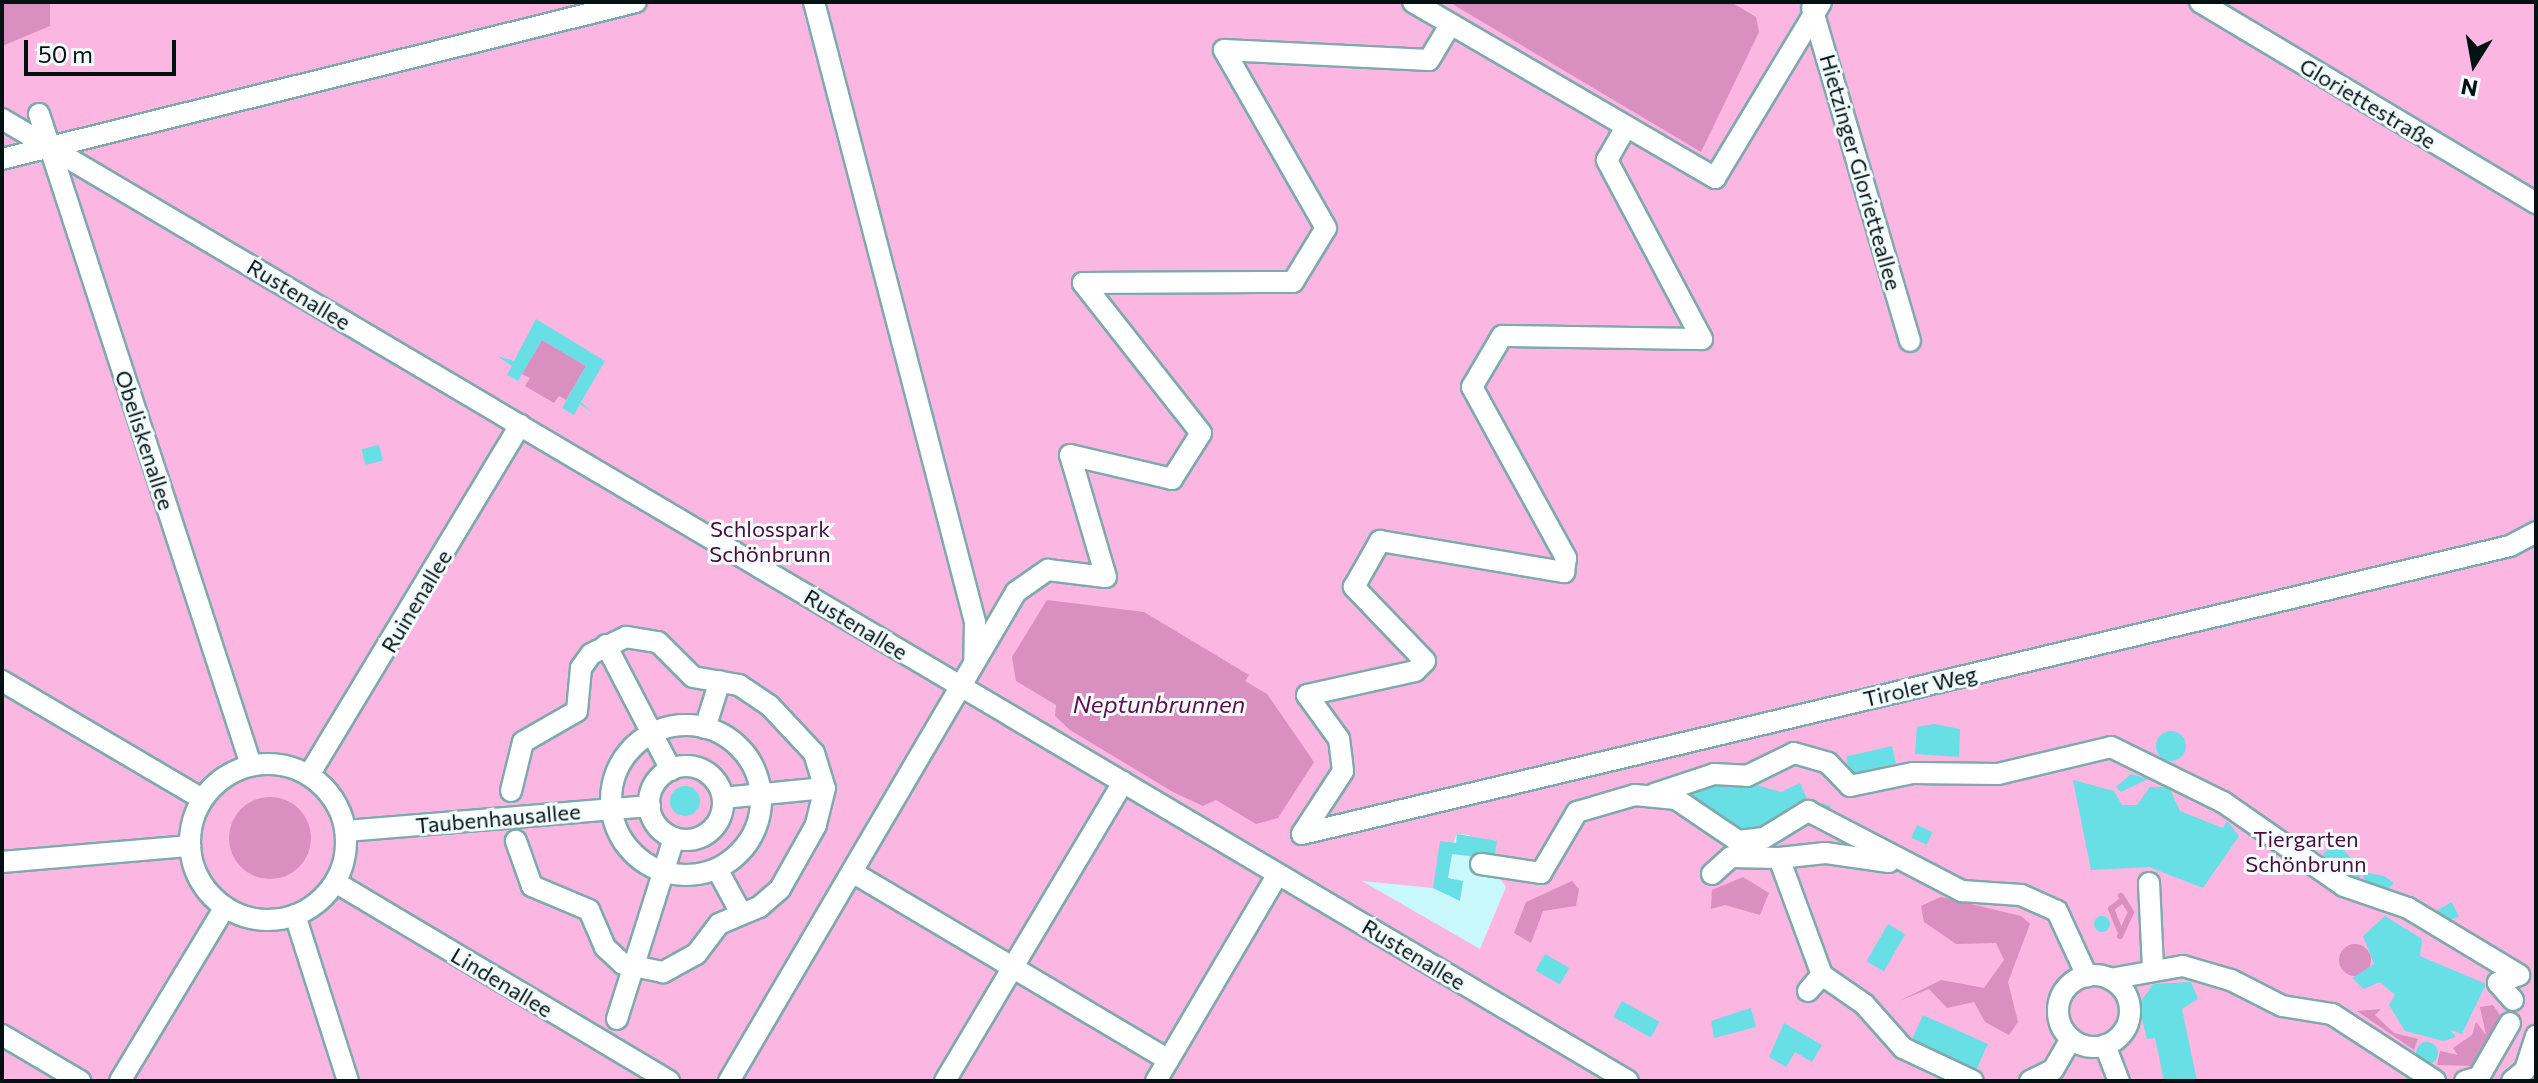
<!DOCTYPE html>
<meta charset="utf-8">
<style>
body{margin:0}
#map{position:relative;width:2538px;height:1083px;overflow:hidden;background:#c9f8fa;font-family:Commissioner,sans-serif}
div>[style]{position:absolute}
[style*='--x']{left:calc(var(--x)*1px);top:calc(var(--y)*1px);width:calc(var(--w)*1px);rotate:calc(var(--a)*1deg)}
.green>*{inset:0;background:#fcb6e2}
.water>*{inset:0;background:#d98fbf}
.round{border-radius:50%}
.stream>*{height:6px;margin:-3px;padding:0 3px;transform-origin:3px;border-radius:3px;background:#d98fbf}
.building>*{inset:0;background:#67dfe4;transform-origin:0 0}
.roads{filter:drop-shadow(2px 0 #7eaaac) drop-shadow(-2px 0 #7eaaac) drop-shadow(0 2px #7eaaac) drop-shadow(0 -2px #7eaaac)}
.minor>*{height:20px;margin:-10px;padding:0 10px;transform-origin:10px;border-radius:10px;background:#fff}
.minor>.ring{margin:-10px;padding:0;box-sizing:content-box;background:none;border:20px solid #fff;border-radius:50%}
span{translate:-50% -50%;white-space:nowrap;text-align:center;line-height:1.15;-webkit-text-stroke:6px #f4fdfd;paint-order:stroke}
.street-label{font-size:22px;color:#021213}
.park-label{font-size:22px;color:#4d0c3c}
.water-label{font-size:24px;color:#650e4f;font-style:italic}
.frame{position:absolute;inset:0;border:4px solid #021213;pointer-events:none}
.north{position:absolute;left:2434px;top:24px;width:80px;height:80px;-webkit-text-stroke:6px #f4fdfd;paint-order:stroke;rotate:191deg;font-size:22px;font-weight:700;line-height:32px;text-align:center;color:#021213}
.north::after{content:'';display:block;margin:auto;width:28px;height:36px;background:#021213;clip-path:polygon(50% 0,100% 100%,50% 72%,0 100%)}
.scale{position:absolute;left:24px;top:40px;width:152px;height:36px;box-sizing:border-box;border:4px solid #021213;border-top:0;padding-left:10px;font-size:24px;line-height:28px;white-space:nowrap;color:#021213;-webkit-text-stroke:6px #f4fdfd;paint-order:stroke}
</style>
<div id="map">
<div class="green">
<div style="clip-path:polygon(evenodd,2px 2px,2536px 2px,2536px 1081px,2px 1081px,2px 2px,1457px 834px,1469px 835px,1506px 887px,1480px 949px,1362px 881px,1433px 888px,1457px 834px)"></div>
</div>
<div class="water">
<div style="clip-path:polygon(2px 2px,50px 2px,50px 26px,2px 46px)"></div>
<div style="clip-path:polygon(1449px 2px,1731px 2px,1756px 17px,1759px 32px,1701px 152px)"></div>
<div style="clip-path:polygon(542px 340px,586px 366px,566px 400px,559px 396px,554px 403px,525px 386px,530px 378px,522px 374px)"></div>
<div style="clip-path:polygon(1047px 600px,1144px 612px,1249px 675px,1245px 681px,1267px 694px,1314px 762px,1278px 818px,1256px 824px,1216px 800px,1203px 806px,1173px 792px,1070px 730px,1055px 716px,1056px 705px,1016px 681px,1012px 657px)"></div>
<div class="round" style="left:229px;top:797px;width:82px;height:82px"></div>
<div style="clip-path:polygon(1743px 877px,1769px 893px,1760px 915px,1725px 905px,1711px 909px,1712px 890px)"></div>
<div style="clip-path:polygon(1572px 881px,1579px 889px,1576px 906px,1543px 911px,1531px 943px,1514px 933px,1526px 902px)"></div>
<div style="clip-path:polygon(1941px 897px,2021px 916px,2030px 924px,2008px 982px,2018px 1022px,2009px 1035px,1985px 1022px,1974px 1002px,1947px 1008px,1929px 989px,1899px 1001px,1941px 980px,1984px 988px,2004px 960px,1996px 943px,1956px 944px,1924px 922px,1921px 906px)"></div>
<div class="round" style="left:2339px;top:944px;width:32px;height:32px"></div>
<div style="clip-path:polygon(2493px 1005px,2503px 1019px,2475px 1066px,2437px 1065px,2440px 1051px,2458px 1055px,2453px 1048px,2472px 1035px,2476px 1022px,2486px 1035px,2480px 1007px)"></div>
<div style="clip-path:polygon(2381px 1009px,2375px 1015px,2394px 1033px,2418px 1039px,2414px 1050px,2357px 1011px)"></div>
</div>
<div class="stream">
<div style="--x:2120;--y:931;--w:24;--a:-112"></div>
<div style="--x:2111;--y:909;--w:13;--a:-39"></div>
<div style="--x:2120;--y:936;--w:26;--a:-65"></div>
<div style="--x:2131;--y:912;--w:19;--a:-122"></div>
</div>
<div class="building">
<div style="clip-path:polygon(536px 319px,605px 361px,581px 402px,593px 413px,580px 404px,574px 415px,562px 408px,586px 366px,542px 340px,518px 381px,507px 375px,512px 366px,497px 356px,514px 361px)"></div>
<div style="left:379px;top:445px;width:16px;height:18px;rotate:76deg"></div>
<div style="clip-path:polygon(1934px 724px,1960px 729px,1959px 757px,1915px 754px,1917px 727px)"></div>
<div class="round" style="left:2156px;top:731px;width:30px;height:30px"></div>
<div style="left:1892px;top:746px;width:18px;height:47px;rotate:77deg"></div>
<div style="clip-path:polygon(2131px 774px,2148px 779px,2121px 792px,2116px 787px)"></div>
<div style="clip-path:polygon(1733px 778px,1781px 792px,1800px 783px,1807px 799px,1831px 806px,1821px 820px,1749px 845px,1672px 790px)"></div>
<div style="clip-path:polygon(2073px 780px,2114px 791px,2122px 805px,2137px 805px,2150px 787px,2169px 787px,2180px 811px,2223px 828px,2227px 821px,2239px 836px,2203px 888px,2149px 867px,2091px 870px)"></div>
<div class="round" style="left:670px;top:786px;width:30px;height:30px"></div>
<div style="left:1917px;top:825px;width:17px;height:14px;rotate:24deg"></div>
<div style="clip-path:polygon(1457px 834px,1497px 841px,1494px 859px,1452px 854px,1448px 878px,1463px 881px,1460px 901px,1433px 888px,1440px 841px,1456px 843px)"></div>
<div style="clip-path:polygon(2343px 849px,2363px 872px,2358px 880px,2321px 858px,2327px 850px)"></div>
<div style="clip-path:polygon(2363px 872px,2384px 876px,2394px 883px,2386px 891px,2365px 882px)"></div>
<div style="clip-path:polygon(2452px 902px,2459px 917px,2441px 922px,2436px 911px)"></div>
<div class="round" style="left:2094px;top:916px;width:16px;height:16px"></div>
<div style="clip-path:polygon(2385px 916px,2422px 939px,2420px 956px,2486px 984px,2462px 1034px,2450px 1030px,2456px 1037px,2443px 1041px,2405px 1031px,2389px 1005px,2395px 995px,2380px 982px,2364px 989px,2352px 978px,2374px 964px,2363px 936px)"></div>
<div style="left:1888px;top:924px;width:20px;height:43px;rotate:30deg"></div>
<div style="left:1545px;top:954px;width:28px;height:19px;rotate:30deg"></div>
<div style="clip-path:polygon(2191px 982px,2198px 999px,2182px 1009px,2197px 1081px,2164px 1081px,2155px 1038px,2147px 1039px,2142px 1019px,2132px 1019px,2130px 1002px,2141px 1001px,2153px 984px)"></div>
<div style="left:1622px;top:1001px;width:43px;height:18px;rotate:29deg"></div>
<div style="clip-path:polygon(1751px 1008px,1756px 1027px,1714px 1038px,1711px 1021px)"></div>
<div style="left:1923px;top:1015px;width:71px;height:32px;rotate:24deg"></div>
<div style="clip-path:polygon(1784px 1023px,1822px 1045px,1812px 1062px,1795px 1052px,1786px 1067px,1769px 1057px)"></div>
<div class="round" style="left:2416px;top:1042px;width:22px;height:22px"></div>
</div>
<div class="roads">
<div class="minor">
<div style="--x:814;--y:2;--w:641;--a:75.44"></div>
<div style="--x:975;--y:622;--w:39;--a:91"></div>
<div style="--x:1413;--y:2;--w:350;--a:30.2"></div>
<div style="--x:1715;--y:178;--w:205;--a:-58.9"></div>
<div style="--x:2200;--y:2;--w:392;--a:30.9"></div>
<div style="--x:1812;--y:8;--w:347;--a:73.6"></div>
<div style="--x:39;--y:114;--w:685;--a:71.96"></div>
<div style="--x:2;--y:119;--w:1889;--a:30.61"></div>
<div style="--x:2;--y:159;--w:653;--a:-13.91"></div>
<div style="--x:606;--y:645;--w:141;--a:62.5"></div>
<div style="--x:2;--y:681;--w:232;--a:30.5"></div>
<div class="ring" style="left:611px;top:725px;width:130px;height:130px"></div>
<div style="--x:705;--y:728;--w:49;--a:-72.3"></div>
<div class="ring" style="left:190px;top:764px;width:136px;height:136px"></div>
<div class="ring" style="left:649px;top:766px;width:54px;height:54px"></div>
<div style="--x:309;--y:775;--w:409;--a:-58.9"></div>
<div style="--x:511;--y:791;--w:50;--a:-76.2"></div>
<div style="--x:523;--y:742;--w:62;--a:-29.9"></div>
<div style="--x:577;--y:711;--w:43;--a:-84.7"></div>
<div style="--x:581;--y:668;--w:17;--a:-54"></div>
<div style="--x:591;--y:654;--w:39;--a:-26"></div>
<div style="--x:626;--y:637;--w:32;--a:9"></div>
<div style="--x:658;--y:642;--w:49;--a:45"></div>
<div style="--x:693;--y:677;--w:47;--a:9.9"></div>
<div style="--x:739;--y:685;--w:37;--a:34"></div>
<div style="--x:770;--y:706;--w:64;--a:46.9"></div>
<div style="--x:814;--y:753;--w:37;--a:73"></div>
<div style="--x:825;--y:788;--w:38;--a:104"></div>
<div style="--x:816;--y:825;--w:73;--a:119.4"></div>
<div style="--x:780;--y:889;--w:28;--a:139"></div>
<div style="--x:759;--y:907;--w:43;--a:157"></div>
<div style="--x:719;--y:924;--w:38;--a:127"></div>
<div style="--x:696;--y:954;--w:38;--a:151"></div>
<div style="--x:663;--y:972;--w:41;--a:-168.7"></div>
<div style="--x:623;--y:964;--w:25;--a:-137"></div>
<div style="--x:605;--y:947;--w:40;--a:-113.4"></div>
<div style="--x:589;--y:910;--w:62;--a:-157.2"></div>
<div style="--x:532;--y:886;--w:48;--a:-109.6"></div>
<div style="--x:1654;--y:794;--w:63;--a:-18.4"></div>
<div style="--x:1714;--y:774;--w:33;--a:3"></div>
<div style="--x:1747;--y:776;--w:52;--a:-26.1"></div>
<div style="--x:1794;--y:753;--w:35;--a:16"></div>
<div style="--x:1828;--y:763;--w:32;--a:46"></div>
<div style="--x:1850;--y:786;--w:64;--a:-11.7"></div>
<div style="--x:1913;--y:773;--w:85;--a:0.7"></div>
<div style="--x:1998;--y:774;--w:116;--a:-13.4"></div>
<div style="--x:2111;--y:747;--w:125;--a:26.2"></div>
<div style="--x:2223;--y:802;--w:147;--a:34.8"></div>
<div style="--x:2344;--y:886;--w:68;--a:19"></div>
<div style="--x:2408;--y:908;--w:130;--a:31.1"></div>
<div style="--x:723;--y:798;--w:102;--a:-5.6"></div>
<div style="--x:346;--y:831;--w:305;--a:-4.7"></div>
<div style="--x:1302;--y:834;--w:75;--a:-56.9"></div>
<div style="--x:1343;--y:771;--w:32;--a:-97"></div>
<div style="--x:1339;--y:739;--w:54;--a:-126"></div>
<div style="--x:1307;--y:695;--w:111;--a:-12.5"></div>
<div style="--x:1415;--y:671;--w:14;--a:-45"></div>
<div style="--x:1425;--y:661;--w:103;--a:-133.8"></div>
<div style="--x:1354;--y:587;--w:53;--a:-60.5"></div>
<div style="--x:1380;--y:541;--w:187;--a:9.6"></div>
<div style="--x:1564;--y:572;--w:14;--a:-82"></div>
<div style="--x:1566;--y:558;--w:195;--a:-118.8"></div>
<div style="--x:1472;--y:387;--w:59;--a:-59.5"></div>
<div style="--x:1502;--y:336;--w:200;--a:0.9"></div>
<div style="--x:1702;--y:339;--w:203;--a:-118"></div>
<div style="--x:1607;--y:160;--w:34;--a:-60"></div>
<div style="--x:1302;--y:834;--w:1242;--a:-13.41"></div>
<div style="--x:2510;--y:546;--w:30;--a:-28"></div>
<div style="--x:2;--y:862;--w:189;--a:-4.9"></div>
<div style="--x:1889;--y:862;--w:65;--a:-172"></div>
<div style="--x:1825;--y:853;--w:46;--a:173.8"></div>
<div style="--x:1779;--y:858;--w:125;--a:69.8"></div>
<div style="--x:1822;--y:975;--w:51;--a:34.6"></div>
<div style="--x:1864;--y:1004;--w:59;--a:48.4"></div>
<div style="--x:1903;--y:1048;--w:77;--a:25.2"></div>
<div style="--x:1481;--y:864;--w:61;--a:8.5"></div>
<div style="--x:1541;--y:873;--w:71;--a:-59.5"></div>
<div style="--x:1577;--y:812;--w:60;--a:-16.3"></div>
<div style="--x:1635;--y:795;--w:41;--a:5.6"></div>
<div style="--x:1676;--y:799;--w:75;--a:34.1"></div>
<div style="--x:1738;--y:841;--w:26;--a:-7"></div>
<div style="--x:1764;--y:838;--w:52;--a:-31.5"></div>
<div style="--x:1808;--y:811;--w:174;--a:27.5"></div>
<div style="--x:1962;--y:891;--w:59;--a:3.9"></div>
<div style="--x:2021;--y:895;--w:39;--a:24"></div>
<div style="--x:2057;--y:911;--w:72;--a:65.2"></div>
<div style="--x:717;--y:869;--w:50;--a:61.4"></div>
<div style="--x:852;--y:872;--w:368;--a:30.7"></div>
<div style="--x:1712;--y:874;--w:25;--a:-42"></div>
<div style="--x:1731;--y:857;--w:48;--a:1.2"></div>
<div style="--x:335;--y:882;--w:389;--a:30.8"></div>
<div style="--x:2149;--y:883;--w:86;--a:87.3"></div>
<div style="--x:295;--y:915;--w:174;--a:72.3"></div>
<div class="ring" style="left:2058px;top:975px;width:52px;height:52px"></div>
<div style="--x:2110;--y:979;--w:74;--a:-10.1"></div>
<div style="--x:2183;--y:966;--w:50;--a:16.3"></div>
<div style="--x:2231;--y:980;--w:57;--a:27"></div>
<div style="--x:2282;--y:1006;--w:51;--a:9.1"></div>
<div style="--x:2332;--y:1014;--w:123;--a:33"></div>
<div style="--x:1808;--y:991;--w:21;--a:-49"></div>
<div style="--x:2513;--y:1000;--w:23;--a:-131"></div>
<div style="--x:2498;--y:983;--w:22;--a:-21"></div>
<div style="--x:617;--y:1019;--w:190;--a:-72.5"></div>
<div style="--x:2;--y:1035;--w:91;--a:30.5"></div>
<div style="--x:2105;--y:1045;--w:39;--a:69"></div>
<div style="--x:120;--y:1081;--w:203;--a:-58.9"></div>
<div style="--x:729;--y:1081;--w:567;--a:-59.59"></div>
<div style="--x:1016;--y:592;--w:39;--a:-35"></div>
<div style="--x:1048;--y:570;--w:58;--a:6.9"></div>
<div style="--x:1106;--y:577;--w:127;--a:-106.4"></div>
<div style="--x:1070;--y:455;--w:105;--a:13.2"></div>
<div style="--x:1172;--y:479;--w:54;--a:-57.8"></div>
<div style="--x:1201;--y:433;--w:191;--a:-128.2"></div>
<div style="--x:1083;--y:283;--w:210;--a:-0.3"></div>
<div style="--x:1293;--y:282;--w:63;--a:-58.6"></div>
<div style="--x:1326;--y:228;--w:205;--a:-119.8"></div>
<div style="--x:1224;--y:50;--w:205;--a:2.8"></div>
<div style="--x:1429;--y:60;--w:41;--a:-59"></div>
<div style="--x:945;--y:1081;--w:348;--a:-59.2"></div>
<div style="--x:1156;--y:1081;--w:240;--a:-59.5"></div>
<div style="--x:2030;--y:1081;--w:25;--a:-26"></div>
<div style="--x:2053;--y:1070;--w:36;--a:-60"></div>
<div style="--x:2465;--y:1081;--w:15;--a:-16"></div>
<div style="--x:2479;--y:1077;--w:62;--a:-60.1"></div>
<div style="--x:2512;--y:1081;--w:17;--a:-40"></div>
<div style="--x:2525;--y:1070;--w:36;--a:-72"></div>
</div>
</div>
<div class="street-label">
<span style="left:2368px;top:103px;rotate:31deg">Gloriettestraße</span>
<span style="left:1861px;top:172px;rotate:74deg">Hietzinger Glorietteallee</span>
<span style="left:299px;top:294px;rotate:31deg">Rustenallee</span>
<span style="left:145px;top:440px;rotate:72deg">Obeliskenallee</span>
<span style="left:416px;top:601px;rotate:-59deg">Ruinenallee</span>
<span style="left:856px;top:624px;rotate:31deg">Rustenallee</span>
<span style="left:1920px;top:686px;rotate:-13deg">Tiroler Weg</span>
<span style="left:498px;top:818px;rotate:-5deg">Taubenhausallee</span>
<span style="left:1414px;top:954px;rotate:31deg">Rustenallee</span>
<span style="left:502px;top:982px;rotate:31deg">Lindenallee</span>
</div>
<div class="park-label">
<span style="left:770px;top:541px">Schlosspark<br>Schönbrunn</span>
<span style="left:2306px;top:851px">Tiergarten<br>Schönbrunn</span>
</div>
<div class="water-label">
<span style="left:1159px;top:704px">Neptunbrunnen</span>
</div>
<div class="frame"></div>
<div class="north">N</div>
<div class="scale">50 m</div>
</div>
